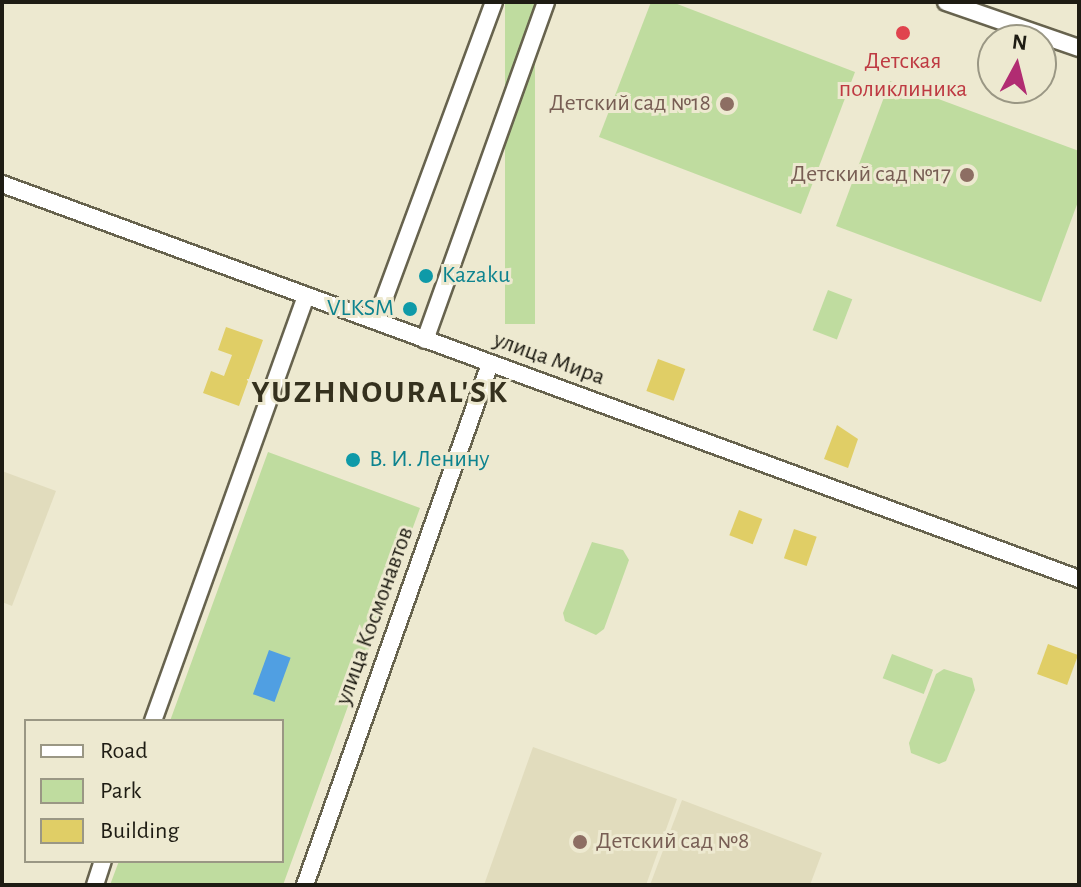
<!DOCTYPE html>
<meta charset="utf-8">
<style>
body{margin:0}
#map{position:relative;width:1081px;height:887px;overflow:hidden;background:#ede9d0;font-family:"Alegreya Sans",sans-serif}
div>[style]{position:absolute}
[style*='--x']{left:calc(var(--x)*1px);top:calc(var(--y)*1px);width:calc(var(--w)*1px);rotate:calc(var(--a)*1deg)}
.built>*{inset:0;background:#e1dcbd}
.green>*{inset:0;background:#bfdc9f;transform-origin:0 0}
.water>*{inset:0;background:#509fe2;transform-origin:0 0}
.building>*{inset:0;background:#e0ce66;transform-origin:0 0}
.roads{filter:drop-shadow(2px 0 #67634e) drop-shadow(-2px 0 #67634e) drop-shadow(0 2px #67634e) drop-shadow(0 -2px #67634e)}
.minor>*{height:16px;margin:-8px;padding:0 8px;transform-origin:8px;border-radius:8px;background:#fff}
.dots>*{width:22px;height:22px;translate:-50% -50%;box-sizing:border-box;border:4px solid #ede9d0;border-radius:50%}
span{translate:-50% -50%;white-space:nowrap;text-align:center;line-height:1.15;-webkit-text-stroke:6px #ede9d0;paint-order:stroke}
.health-label{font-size:24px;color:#be3a42}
.education-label{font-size:24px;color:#785e54}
.right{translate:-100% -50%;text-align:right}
.left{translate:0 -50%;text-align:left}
.culture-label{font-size:24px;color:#0d838f}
.street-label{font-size:24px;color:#1e1c13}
.district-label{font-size:32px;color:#35311e;font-weight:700;letter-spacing:2px}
.frame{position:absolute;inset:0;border:4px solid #1e1c13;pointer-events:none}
.legend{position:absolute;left:24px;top:719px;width:260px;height:144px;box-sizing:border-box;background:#ede9d0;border:2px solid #9a9784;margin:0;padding:10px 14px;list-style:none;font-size:24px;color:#1e1c13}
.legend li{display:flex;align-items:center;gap:16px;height:40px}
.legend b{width:40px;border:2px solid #9a9784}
.north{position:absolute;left:977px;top:24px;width:80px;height:80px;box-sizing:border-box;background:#ede9d0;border:2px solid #9a9784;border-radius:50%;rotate:7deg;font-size:22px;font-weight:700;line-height:32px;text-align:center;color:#1e1c13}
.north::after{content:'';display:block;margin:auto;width:28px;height:36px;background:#b12c72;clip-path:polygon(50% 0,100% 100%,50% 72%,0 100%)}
</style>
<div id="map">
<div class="built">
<div style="clip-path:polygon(2px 471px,56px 491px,12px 606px,2px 602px)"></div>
<div style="clip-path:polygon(533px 747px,677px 799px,646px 885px,484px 885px)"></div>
<div style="clip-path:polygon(682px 800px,822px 853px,810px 885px,650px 885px)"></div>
</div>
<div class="green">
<div style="left:505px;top:2px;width:30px;height:322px"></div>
<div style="clip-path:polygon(651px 2px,672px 2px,855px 72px,801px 214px,599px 137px)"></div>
<div style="clip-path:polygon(890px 81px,1079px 151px,1079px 199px,1041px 302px,836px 226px)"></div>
<div style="left:828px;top:290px;width:26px;height:43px;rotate:21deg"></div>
<div style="clip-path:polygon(268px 452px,420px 508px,283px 885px,110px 885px,119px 861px,282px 861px,282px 721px,170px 721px)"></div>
<div style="clip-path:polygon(592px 542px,623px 550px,629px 560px,604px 629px,596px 635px,565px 621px,563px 613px)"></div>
<div style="left:892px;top:654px;width:44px;height:26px;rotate:21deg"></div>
<div style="clip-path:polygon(944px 669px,972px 678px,975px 690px,946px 761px,939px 764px,911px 753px,909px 743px,936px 674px)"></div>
</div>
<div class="water">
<div style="left:269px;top:650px;width:23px;height:47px;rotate:20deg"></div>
</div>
<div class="building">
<div style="clip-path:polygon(226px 327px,263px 340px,239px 406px,203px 393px,211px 371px,224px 376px,232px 355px,218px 350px)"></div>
<div style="left:658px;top:359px;width:29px;height:34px;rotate:20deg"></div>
<div style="clip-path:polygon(837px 425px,858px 439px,848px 468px,824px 459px)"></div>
<div style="left:739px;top:510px;width:25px;height:27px;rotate:21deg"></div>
<div style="left:794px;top:529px;width:24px;height:31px;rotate:19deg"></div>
<div style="left:1048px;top:644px;width:32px;height:32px;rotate:20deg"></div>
</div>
<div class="roads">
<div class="minor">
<div style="--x:946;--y:2;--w:141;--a:19.1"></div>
<div style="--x:2;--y:184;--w:1147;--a:20.14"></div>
<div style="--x:376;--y:321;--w:340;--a:-69.7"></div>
<div style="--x:425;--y:340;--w:359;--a:-70.3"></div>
<div style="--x:153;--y:721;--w:452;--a:-70.2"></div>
<div style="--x:95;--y:885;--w:25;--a:-72"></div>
<div style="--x:305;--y:885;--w:553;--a:-70.45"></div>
</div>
</div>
<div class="dots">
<div style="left:903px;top:33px;background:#e0444e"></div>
<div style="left:727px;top:104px;background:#8d6e63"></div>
<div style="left:967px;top:175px;background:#8d6e63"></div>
<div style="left:426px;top:276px;background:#0f9aa8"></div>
<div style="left:410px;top:309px;background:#0f9aa8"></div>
<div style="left:353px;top:460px;background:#0f9aa8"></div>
<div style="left:580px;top:842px;background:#8d6e63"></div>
</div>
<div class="health-label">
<span style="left:903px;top:76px">Детская<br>поликлиника</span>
</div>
<div class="education-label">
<span class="right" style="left:711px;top:104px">Детский сад №18</span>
<span class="right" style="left:951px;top:175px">Детский сад №17</span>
<span class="left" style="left:596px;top:842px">Детский сад №8</span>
</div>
<div class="culture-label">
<span class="left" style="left:442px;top:276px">Kazaku</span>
<span class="right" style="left:394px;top:309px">VLKSM</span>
<span class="left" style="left:369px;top:460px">В. И. Ленину</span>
</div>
<div class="street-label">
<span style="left:549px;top:359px;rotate:20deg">улица Мира</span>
<span style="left:375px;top:616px;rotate:-70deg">улица Космонавтов</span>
</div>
<div class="district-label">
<span style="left:380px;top:392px">YUZHNOURAL'SK</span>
</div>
<div class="frame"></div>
<ul class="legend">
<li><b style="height:10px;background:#fff"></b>Road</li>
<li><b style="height:22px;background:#bfdc9f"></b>Park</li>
<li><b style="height:22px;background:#e0ce66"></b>Building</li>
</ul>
<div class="north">N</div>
</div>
